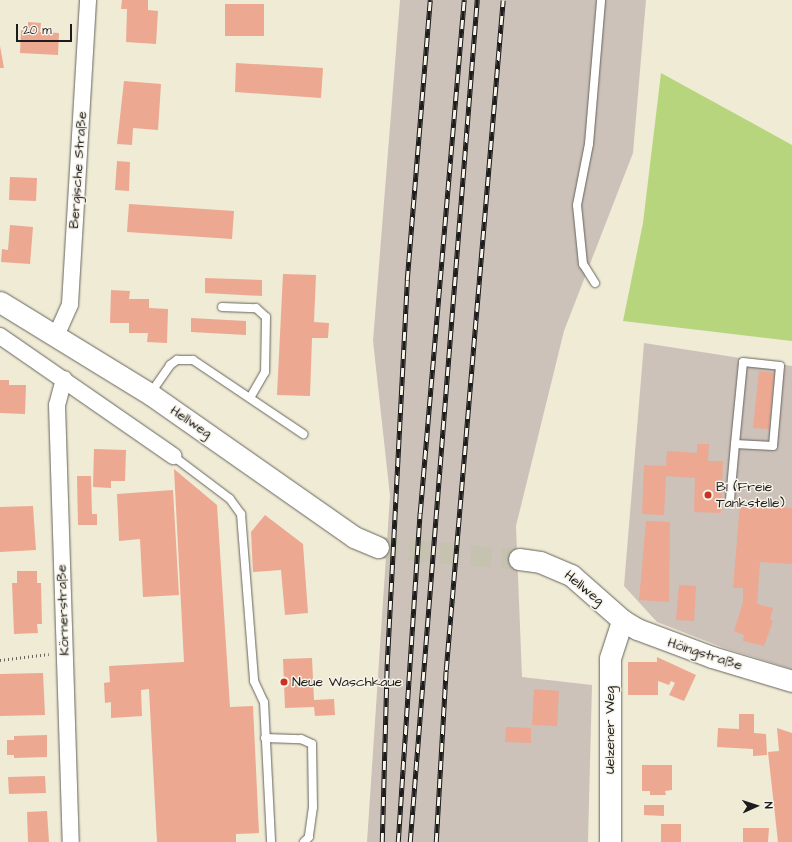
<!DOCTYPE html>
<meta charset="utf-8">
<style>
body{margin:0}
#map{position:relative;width:792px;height:842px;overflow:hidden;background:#f0ebd5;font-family:"Architects Daughter",sans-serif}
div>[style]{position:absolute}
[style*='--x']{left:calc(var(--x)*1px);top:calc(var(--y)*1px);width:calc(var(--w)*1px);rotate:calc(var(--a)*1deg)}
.industrial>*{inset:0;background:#cdc2b9}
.green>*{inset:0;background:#b6d57d}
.building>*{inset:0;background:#eca891}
.tertiary-tunnel>*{height:21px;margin-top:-10.5px;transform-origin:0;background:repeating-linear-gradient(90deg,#c6c2b0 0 21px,transparent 0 31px)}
.path>*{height:2.5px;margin-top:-1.25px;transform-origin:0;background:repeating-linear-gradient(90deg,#66645d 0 1px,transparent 0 4px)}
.roads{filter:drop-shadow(0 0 1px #66645d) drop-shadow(0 0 1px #66645d)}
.service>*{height:8px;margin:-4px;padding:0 4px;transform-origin:4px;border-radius:4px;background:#fff}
.minor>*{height:16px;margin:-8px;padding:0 8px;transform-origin:8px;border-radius:8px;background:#fff}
.tertiary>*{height:21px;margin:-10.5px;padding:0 10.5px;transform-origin:10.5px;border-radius:10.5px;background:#fff}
.rail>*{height:4.5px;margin-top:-2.25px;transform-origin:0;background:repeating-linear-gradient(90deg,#f7f3e8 0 9px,#1c1c1c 0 18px);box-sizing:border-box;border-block:1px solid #1c1c1c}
.dots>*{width:11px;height:11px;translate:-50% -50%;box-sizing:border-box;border:2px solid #f7f3e8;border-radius:50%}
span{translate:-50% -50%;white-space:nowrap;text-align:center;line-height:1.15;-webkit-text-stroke:3px #f7f3e8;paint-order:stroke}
.street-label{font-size:14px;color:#1c1c1c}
.poi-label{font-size:14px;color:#1c1c1c}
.left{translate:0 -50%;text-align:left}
.north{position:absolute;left:736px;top:786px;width:40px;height:40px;-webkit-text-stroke:3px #f7f3e8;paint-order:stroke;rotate:87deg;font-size:11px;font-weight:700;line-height:16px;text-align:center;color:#1c1c1c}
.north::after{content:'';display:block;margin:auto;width:14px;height:18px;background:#1c1c1c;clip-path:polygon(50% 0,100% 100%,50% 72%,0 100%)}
.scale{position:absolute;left:16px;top:24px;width:56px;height:18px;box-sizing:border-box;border:2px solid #1c1c1c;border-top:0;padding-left:5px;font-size:12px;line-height:14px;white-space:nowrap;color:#1c1c1c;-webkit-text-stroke:3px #f7f3e8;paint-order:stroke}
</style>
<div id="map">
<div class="industrial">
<div style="clip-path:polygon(400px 0,646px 0,633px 153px,564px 331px,516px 526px,522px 677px,592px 685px,588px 842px,367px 842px,390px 496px,373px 341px)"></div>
<div style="clip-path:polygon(644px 343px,792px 366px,792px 669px,724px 648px,657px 622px,624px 586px)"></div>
</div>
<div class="green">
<div style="clip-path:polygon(661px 73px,792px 145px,792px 341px,623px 321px,643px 223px)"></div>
</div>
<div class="building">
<div style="clip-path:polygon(122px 0,148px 0,148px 10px,158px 11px,156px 44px,126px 42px,127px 9px,121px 9px)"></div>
<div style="clip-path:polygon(225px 4px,264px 4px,264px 36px,225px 36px)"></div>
<div style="clip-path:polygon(28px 22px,41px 23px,40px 32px,59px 33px,58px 55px,20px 53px,21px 30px,28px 31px)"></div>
<div style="clip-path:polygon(0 46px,4px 68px,0 68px)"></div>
<div style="clip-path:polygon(236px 63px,323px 68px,321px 98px,235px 92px)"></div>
<div style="clip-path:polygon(124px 81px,161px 84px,158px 130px,133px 128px,132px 145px,117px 144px)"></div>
<div style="clip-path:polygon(117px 161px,130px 162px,129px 191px,115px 190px)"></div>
<div style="clip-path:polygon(10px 177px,37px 178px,36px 201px,9px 200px)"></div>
<div style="clip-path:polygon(129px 204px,234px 211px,232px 239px,127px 232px)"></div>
<div style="clip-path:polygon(10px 225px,33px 227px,30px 264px,1px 262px,2px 249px,8px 250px)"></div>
<div style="clip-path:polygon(283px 274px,316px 275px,314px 322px,329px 323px,328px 338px,312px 338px,310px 396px,277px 395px)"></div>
<div style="clip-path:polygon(205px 278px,262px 280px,262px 296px,205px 293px)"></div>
<div style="clip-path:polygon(111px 290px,130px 291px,129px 299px,149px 299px,149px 308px,168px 309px,167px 343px,147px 342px,148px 333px,129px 333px,129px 323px,110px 323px)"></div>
<div style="clip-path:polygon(191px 318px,246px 321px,246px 335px,191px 332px)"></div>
<div style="clip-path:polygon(759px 371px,774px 373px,769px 429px,753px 428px)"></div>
<div style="clip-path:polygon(0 380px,9px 380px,9px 385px,26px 385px,25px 414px,0 413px)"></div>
<div style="clip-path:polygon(697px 444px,709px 444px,708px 461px,723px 461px,721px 513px,694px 512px,695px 478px,666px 476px,664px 515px,642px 514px,644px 465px,666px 466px,667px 451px,697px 453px)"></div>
<div style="clip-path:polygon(94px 449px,126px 450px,125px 481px,111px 481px,111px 488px,93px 487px)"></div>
<div style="clip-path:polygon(174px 469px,217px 505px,230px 707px,253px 706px,259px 833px,236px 834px,236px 842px,157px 842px,149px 689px,141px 690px,142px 716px,111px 718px,111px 702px,105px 703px,104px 683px,110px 682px,109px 666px,184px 662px)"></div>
<div style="clip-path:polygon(77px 476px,91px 476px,92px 514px,97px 514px,97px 525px,78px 525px)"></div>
<div style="clip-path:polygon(173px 490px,179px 595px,143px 597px,140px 539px,119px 541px,117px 494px)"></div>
<div style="clip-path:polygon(740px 504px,792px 508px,792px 564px,760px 562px,757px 604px,773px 608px,770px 620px,773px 621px,764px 646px,743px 641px,744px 635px,734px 631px,743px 602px,743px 588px,733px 588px)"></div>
<div style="clip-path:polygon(33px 506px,36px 550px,0 552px,0 507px)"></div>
<div style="clip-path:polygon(265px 515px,303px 544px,308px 613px,285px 615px,281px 570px,253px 572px,251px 532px)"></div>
<div style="clip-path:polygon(646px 521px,670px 522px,669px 602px,639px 600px)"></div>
<div style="clip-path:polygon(17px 571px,37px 571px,37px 583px,41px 583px,42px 624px,37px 624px,38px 633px,14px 634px,12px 583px,17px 583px)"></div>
<div style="clip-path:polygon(679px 585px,696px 586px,694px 621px,676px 620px)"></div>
<div style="clip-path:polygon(657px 657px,696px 675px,684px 701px,669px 695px,675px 683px,671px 681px,669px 685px,658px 681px,658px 695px,628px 695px,628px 662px,657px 662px)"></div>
<div style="clip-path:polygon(312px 658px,314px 700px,334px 699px,335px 715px,315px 716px,314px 707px,285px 708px,283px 659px)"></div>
<div style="clip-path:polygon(43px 673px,45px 715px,0 716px,0 674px)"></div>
<div style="clip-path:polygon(534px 689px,559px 691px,557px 726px,532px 725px)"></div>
<div style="clip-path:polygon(739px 714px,754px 714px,754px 733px,766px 734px,767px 755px,753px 756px,753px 749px,717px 747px,718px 728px,739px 729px)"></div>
<div style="clip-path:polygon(506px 727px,531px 728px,531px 743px,505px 742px)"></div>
<div style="clip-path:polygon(777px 728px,792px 733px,792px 842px,778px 842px,768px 752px,779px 751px)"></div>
<div style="clip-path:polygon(47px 735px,47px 757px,14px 758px,14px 755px,7px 755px,7px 740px,14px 740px,14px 736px)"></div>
<div style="clip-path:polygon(642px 765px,672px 765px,672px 790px,665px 791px,666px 795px,650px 795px,650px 791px,642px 791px)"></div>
<div style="clip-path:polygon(45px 776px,46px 793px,9px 794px,8px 777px)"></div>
<div style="clip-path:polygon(644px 805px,664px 805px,664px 816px,644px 815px)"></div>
<div style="clip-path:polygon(47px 811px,49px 842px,28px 842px,27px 812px)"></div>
<div style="clip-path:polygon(661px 824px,681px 824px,681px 842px,661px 842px)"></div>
<div style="clip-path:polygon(743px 828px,769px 828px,768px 842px,743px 842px)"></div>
</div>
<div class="tertiary-tunnel">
<div style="--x:378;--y:547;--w:142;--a:4.9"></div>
</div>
<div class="path">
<div style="--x:0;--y:660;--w:49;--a:-7"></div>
</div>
<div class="roads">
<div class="service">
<div style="--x:595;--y:283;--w:22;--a:-122"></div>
<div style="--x:583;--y:264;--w:59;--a:-95.8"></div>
<div style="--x:577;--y:205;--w:62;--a:-78.9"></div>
<div style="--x:589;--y:144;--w:144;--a:-85.2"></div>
<div style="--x:222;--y:307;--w:34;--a:2"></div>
<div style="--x:256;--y:308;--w:13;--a:42"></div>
<div style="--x:266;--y:317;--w:55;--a:91"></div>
<div style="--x:265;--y:372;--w:30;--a:120"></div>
<div style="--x:150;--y:394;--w:35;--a:-55"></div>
<div style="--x:170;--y:365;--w:9;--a:-36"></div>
<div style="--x:177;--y:360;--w:16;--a:0"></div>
<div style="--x:193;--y:360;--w:133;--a:33.9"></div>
<div style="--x:173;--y:456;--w:71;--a:37"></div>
<div style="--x:230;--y:499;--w:19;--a:54"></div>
<div style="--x:241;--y:514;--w:168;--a:85.5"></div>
<div style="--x:254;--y:681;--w:23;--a:65"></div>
<div style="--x:264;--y:702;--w:140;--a:87.1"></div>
<div style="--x:730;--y:500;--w:56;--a:-84.9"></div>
<div style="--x:735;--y:444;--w:82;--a:-84.4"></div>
<div style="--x:743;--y:362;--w:37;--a:6"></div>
<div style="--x:780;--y:366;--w:80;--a:95"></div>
<div style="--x:773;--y:446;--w:38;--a:-177"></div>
<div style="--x:265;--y:738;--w:36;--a:2"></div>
<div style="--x:301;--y:739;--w:12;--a:24"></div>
<div style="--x:312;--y:744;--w:63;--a:89.1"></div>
<div style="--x:313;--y:807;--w:30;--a:98"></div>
<div style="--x:309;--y:837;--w:7;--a:135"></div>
</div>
<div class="minor">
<div style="--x:0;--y:336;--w:211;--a:34.7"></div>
<div style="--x:56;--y:336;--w:35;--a:-66"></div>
<div style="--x:70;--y:304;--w:305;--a:-86.6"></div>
<div style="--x:64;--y:379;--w:27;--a:105"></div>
<div style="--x:57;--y:405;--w:437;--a:88.2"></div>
</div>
<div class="tertiary">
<div style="--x:0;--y:302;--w:176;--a:31.5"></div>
<div style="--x:150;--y:394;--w:249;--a:35"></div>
<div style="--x:354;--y:537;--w:26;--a:23"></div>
<div style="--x:519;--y:559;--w:21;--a:8"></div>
<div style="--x:540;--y:562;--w:34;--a:23"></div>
<div style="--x:571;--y:575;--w:68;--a:41.4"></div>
<div style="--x:622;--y:620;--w:17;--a:31"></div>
<div style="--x:637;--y:629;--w:80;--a:20.5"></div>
<div style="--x:712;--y:657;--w:84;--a:16.7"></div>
<div style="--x:610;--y:842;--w:184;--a:-90"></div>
<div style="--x:610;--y:658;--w:40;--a:-72"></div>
</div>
</div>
<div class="rail">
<div style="--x:382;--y:842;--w:178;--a:-88.4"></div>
<div style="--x:387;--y:664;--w:385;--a:-87"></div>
<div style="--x:407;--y:280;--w:281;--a:-85.3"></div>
<div style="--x:398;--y:842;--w:330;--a:-86.2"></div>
<div style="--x:420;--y:513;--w:515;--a:-85.1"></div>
<div style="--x:410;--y:842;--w:845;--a:-85.45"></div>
<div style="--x:436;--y:842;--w:172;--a:-86.7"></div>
<div style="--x:446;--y:670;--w:672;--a:-85.14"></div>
</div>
<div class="dots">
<div style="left:708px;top:495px;background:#c8321e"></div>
<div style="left:284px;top:682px;background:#c8321e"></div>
</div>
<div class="street-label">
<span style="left:78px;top:170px;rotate:-86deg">Bergische Straße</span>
<span style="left:191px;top:422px;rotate:34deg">Hellweg</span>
<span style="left:584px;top:588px;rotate:39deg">Hellweg</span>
<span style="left:63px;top:610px;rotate:-92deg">Körnerstraße</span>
<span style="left:705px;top:654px;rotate:18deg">Höingstraße</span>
<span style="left:610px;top:730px;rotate:-90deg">Uelzener Weg</span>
</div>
<div class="poi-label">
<span class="left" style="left:716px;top:495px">B1 (Freie<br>Tankstelle)</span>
<span class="left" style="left:292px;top:682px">Neue Waschkaue</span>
</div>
<div class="north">N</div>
<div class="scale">20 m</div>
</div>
